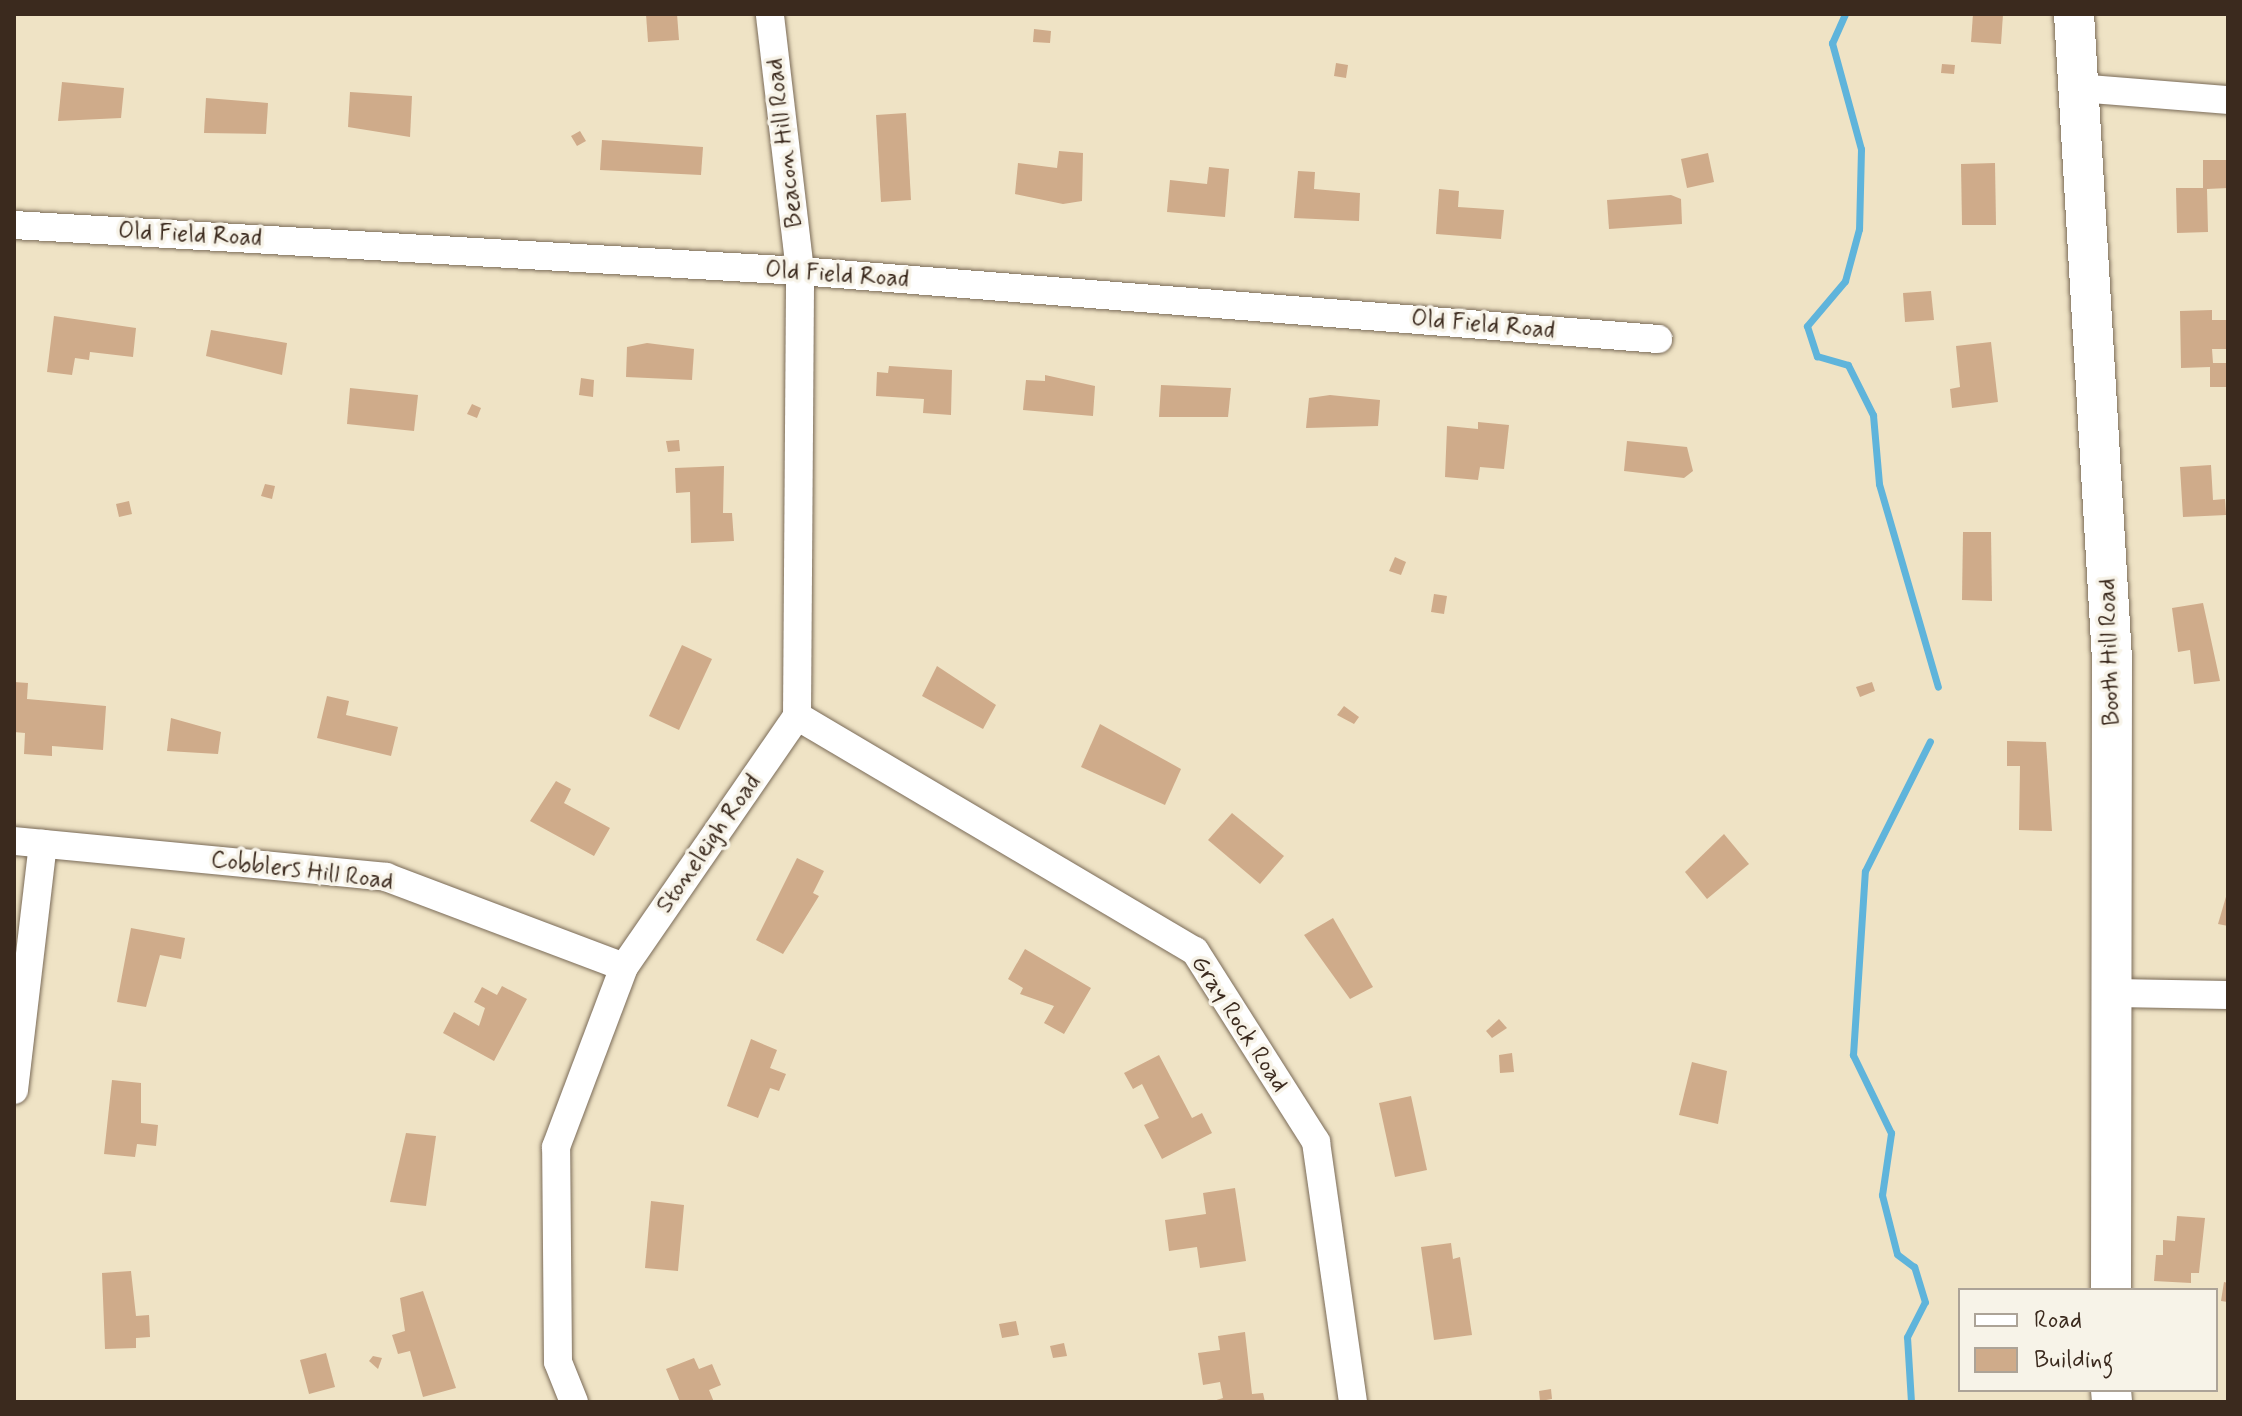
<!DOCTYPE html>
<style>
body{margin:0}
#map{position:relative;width:2242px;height:1416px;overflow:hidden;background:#efe3c5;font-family:Mynerve,sans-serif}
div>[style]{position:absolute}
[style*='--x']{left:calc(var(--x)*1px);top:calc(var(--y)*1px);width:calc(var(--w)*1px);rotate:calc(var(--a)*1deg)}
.stream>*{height:7px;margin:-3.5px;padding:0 3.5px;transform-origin:3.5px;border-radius:3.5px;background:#5fb4db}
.building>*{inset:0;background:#cfab8a}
.roads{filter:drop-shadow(0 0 2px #7a6b58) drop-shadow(0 0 2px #7a6b58)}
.street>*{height:28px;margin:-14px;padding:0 14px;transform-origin:14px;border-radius:14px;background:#fff}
.secondary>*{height:40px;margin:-20px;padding:0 20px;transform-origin:20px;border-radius:20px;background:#fff}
span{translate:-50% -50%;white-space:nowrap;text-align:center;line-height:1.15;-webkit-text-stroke:7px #f7f3e8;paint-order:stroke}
.street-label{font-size:24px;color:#3b2a1e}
.frame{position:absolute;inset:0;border:16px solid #3b2a1e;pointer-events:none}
.legend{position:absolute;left:1958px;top:1288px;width:260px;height:104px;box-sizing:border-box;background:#f7f3e8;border:2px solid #aca397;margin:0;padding:10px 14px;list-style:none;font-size:24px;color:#3b2a1e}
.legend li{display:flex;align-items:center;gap:16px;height:40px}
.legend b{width:40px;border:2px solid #aca397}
</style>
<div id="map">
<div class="stream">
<div style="--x:1845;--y:14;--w:32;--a:114"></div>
<div style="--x:1832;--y:43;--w:110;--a:74.7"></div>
<div style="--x:1861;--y:149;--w:80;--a:91.4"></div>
<div style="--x:1859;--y:229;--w:54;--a:105.1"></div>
<div style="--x:1845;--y:281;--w:59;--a:130.2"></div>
<div style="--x:1807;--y:326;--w:32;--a:72"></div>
<div style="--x:1817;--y:356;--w:32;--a:16"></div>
<div style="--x:1848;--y:365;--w:56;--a:63.4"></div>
<div style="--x:1873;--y:415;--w:69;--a:85"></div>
<div style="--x:1879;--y:484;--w:211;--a:73.8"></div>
<div style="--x:1911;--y:1402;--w:65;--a:-93.5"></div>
<div style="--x:1907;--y:1337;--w:39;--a:-63"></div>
<div style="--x:1925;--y:1302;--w:37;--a:-107"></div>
<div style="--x:1914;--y:1267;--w:21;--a:-143"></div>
<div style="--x:1897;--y:1254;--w:61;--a:-104.3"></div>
<div style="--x:1882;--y:1195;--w:63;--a:-81.7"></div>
<div style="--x:1891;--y:1133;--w:87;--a:-116"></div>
<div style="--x:1853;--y:1055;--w:184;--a:-86.3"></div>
<div style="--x:1865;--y:871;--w:145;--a:-63.4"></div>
</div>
<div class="building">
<div style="clip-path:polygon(646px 14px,677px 14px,679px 40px,648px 42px)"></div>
<div style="clip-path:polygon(1973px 14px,2003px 14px,2001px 44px,1971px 42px)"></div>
<div style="clip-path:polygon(1034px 29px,1051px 31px,1050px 43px,1033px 42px)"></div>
<div style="clip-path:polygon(1336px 63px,1348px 65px,1346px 78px,1334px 76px)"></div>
<div style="clip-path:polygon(1942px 64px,1955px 65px,1954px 74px,1941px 73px)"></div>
<div style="clip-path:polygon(62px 82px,124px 88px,121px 118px,58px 121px)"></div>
<div style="clip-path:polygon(350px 92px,412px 96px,410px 137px,348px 127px)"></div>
<div style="clip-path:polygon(206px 98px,268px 103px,266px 134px,204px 133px)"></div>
<div style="clip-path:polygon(906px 113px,911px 200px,881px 202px,876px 115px)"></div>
<div style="clip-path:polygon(580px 131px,586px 141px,577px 146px,571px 136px)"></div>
<div style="clip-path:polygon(602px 140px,703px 147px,701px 175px,600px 170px)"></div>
<div style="clip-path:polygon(1059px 151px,1083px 153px,1082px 201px,1063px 204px,1015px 194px,1018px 163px,1057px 168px)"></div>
<div style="clip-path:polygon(1708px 153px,1714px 182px,1687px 188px,1681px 159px)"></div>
<div style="clip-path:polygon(2203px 160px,2228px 160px,2228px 188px,2207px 189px,2208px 232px,2177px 233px,2176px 188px,2203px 188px)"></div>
<div style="clip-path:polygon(1995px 163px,1996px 225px,1962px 225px,1961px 164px)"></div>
<div style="clip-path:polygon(1209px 167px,1229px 169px,1225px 217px,1167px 212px,1170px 180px,1207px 184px)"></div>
<div style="clip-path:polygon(1298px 171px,1315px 172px,1314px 189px,1360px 193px,1359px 221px,1294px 218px)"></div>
<div style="clip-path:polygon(1439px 189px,1459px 191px,1458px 207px,1504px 210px,1501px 239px,1436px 234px)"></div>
<div style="clip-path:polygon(1671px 195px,1681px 199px,1682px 224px,1609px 229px,1607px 200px)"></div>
<div style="clip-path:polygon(1931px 291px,1934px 320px,1905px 322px,1903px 293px)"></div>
<div style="clip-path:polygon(2212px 310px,2212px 320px,2228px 320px,2228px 349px,2212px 349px,2213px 363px,2228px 363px,2228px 387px,2210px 387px,2210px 367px,2181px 368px,2180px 311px)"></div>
<div style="clip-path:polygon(54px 316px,136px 328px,133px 357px,90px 352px,89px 360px,75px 358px,72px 375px,47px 372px)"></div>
<div style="clip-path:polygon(211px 330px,287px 343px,282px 375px,206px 356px)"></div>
<div style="clip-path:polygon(1991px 342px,1998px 402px,1952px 408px,1950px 389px,1960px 387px,1956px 346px)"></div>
<div style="clip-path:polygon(647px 343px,694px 349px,692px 380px,626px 377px,627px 347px)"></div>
<div style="clip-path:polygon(889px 366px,952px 370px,951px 415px,923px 413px,924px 399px,876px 396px,877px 372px,888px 373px)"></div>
<div style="clip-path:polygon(1045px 375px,1095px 386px,1093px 416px,1023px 410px,1026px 380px,1045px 381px)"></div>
<div style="clip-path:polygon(581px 378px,594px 380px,593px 397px,579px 395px)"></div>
<div style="clip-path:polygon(1161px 385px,1231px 388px,1228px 417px,1159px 417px)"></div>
<div style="clip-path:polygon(350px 388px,418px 395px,414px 431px,347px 424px)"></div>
<div style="clip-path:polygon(1330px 395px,1380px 400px,1378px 426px,1306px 428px,1309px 398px)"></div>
<div style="clip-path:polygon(472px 404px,481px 408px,477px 418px,467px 414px)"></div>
<div style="clip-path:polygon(1478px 422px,1509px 425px,1504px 469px,1480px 467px,1478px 480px,1445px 477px,1447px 426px,1478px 429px)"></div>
<div style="clip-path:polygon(679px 440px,680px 451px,668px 452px,666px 441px)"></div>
<div style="clip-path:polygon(1627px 441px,1687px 447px,1693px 471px,1684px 478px,1624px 471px)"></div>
<div style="clip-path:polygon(2211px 465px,2213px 500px,2225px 499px,2226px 515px,2183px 517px,2180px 467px)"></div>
<div style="clip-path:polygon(724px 466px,723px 513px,732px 513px,734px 541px,691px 543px,690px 492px,676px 493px,675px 468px)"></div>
<div style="clip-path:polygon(265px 484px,275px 486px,272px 499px,261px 496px)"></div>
<div style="clip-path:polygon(129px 501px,132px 514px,119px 517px,116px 504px)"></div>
<div style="clip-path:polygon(1963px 532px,1991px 532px,1992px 601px,1962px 600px)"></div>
<div style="clip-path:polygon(1395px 557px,1406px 562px,1401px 575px,1389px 571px)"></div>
<div style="clip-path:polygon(1434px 594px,1447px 596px,1444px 614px,1431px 612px)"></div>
<div style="clip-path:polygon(2203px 603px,2220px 681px,2194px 684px,2190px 650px,2178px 652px,2172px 608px)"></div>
<div style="clip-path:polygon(682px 645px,712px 659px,679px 730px,649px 716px)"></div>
<div style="clip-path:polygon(937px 666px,996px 705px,983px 729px,922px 696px)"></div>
<div style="clip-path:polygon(14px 682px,28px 683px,27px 699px,106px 706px,103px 750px,52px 746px,52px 756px,24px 754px,25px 733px,14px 732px)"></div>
<div style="clip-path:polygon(1872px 682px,1875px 691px,1860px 697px,1856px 687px)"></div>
<div style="clip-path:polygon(327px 696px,349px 701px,346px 715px,398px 727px,391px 756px,317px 738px)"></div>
<div style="clip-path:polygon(1344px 706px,1359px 717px,1354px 724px,1337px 715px)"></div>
<div style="clip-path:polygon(171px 718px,221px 732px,218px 754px,167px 751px)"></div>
<div style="clip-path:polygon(1100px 724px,1181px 769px,1165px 805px,1081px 767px)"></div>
<div style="clip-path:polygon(2007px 741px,2046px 742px,2052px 831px,2019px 830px,2020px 766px,2007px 766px)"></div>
<div style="clip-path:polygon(556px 781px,571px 789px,564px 803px,610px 828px,594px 856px,530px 821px)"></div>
<div style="clip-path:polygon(1232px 813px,1284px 856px,1260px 884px,1208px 840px)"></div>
<div style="clip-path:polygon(1724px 834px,1749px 864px,1707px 899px,1685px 872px)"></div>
<div style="clip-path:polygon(797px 858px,824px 871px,813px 893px,819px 896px,783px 954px,756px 940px)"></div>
<div style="clip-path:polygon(2228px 890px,2228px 926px,2218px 924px)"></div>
<div style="clip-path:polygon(1333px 918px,1373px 987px,1350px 999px,1304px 935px)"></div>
<div style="clip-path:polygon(131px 928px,185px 938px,181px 959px,160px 955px,146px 1007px,117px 1002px)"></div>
<div style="clip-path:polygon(1025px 949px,1091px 988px,1064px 1034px,1044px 1023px,1054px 1006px,1020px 994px,1023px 988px,1008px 979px)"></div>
<div style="clip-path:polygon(502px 986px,527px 999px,494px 1061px,443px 1033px,454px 1012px,479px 1026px,485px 1008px,474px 1002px,482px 987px,497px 995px)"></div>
<div style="clip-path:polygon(1499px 1019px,1507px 1028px,1492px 1038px,1486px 1031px)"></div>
<div style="clip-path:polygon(751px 1039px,777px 1050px,770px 1068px,786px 1074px,779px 1091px,770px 1088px,758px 1118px,727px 1106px)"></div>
<div style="clip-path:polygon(1512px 1053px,1514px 1072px,1500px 1073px,1499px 1055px)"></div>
<div style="clip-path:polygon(1159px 1055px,1192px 1118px,1202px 1113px,1212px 1133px,1162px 1159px,1144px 1125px,1159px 1118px,1142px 1084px,1133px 1089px,1124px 1073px)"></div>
<div style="clip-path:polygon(1692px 1062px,1727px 1071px,1718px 1124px,1679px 1115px)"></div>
<div style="clip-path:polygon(112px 1080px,141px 1083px,141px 1123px,158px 1125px,156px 1146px,137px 1144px,135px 1157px,104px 1154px)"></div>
<div style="clip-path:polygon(1411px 1096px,1427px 1170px,1395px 1177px,1379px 1103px)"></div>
<div style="clip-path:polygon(406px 1133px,436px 1136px,426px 1206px,390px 1202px)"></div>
<div style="clip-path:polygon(1235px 1188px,1246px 1261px,1200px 1268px,1197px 1247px,1169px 1251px,1165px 1220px,1206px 1214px,1203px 1193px)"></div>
<div style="clip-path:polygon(651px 1201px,684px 1205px,678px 1271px,645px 1268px)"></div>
<div style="clip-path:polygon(2177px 1216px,2205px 1218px,2199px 1273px,2191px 1273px,2191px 1283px,2154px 1281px,2156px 1255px,2163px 1255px,2163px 1240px,2175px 1241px)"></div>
<div style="clip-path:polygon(1451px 1243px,1453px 1259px,1460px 1257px,1472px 1335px,1434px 1340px,1421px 1247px)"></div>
<div style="clip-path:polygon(131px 1271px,136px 1316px,149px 1315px,150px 1337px,136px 1338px,136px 1348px,105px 1349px,102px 1273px)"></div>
<div style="clip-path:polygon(2224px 1282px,2228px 1283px,2228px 1302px,2221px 1301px)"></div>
<div style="clip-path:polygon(423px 1291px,456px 1388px,423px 1397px,410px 1351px,398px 1354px,392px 1335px,405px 1331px,400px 1298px)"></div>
<div style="clip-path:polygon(1016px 1321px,1019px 1335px,1002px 1338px,999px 1324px)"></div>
<div style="clip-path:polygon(1245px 1332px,1252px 1394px,1263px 1393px,1265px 1402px,1210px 1402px,1223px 1398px,1220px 1382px,1203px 1385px,1198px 1353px,1220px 1350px,1218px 1336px)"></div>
<div style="clip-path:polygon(1064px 1343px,1067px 1356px,1053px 1358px,1050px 1346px)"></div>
<div style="clip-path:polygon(326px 1353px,335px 1387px,309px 1394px,300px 1360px)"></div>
<div style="clip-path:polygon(373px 1356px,382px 1358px,378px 1369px,369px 1361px)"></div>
<div style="clip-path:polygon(694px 1358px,699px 1369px,712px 1364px,721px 1385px,709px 1390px,714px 1402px,680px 1402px,666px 1369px)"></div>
<div style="clip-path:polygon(1551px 1389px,1552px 1399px,1540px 1401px,1539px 1391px)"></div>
</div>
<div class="roads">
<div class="street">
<div style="--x:2078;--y:88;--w:150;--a:4.6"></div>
<div style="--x:14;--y:225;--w:787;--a:3.35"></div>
<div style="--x:800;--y:271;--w:861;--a:4.53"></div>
<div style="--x:797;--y:716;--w:462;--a:30.6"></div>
<div style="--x:1195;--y:951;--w:226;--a:57.6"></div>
<div style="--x:1316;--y:1142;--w:263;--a:81.9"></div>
<div style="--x:14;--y:841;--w:374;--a:5.5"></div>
<div style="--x:386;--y:877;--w:254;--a:20.7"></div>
<div style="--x:2115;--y:993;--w:113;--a:1"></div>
<div style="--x:14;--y:1090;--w:248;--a:-83.3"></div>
<div style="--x:574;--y:1402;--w:43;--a:-111.8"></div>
<div style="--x:558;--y:1362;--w:215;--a:-90.5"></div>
<div style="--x:556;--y:1147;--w:192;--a:-69.3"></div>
<div style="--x:624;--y:967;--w:305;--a:-55.4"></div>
<div style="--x:797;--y:716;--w:445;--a:-89.6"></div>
<div style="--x:800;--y:271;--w:259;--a:-96.7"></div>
</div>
<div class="secondary">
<div style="--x:2074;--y:14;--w:646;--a:86.63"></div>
<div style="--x:2112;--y:659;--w:631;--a:90.09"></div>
<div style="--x:2111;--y:1390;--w:12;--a:85"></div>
</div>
</div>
<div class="street-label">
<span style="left:785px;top:143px;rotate:-97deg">Beacon Hill Road</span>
<span style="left:190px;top:235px;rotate:3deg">Old Field Road</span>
<span style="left:837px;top:275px;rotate:4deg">Old Field Road</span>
<span style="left:1483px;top:325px;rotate:5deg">Old Field Road</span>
<span style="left:2110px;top:652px;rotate:-92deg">Booth Hill Road</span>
<span style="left:709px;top:844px;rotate:-55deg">Stoneleigh Road</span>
<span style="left:302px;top:871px;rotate:7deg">Cobblers Hill Road</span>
<span style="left:1239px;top:1024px;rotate:57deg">Gray Rock Road</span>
</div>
<div class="frame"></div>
<ul class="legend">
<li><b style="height:10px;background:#fff"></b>Road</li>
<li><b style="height:22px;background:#cfab8a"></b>Building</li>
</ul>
</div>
